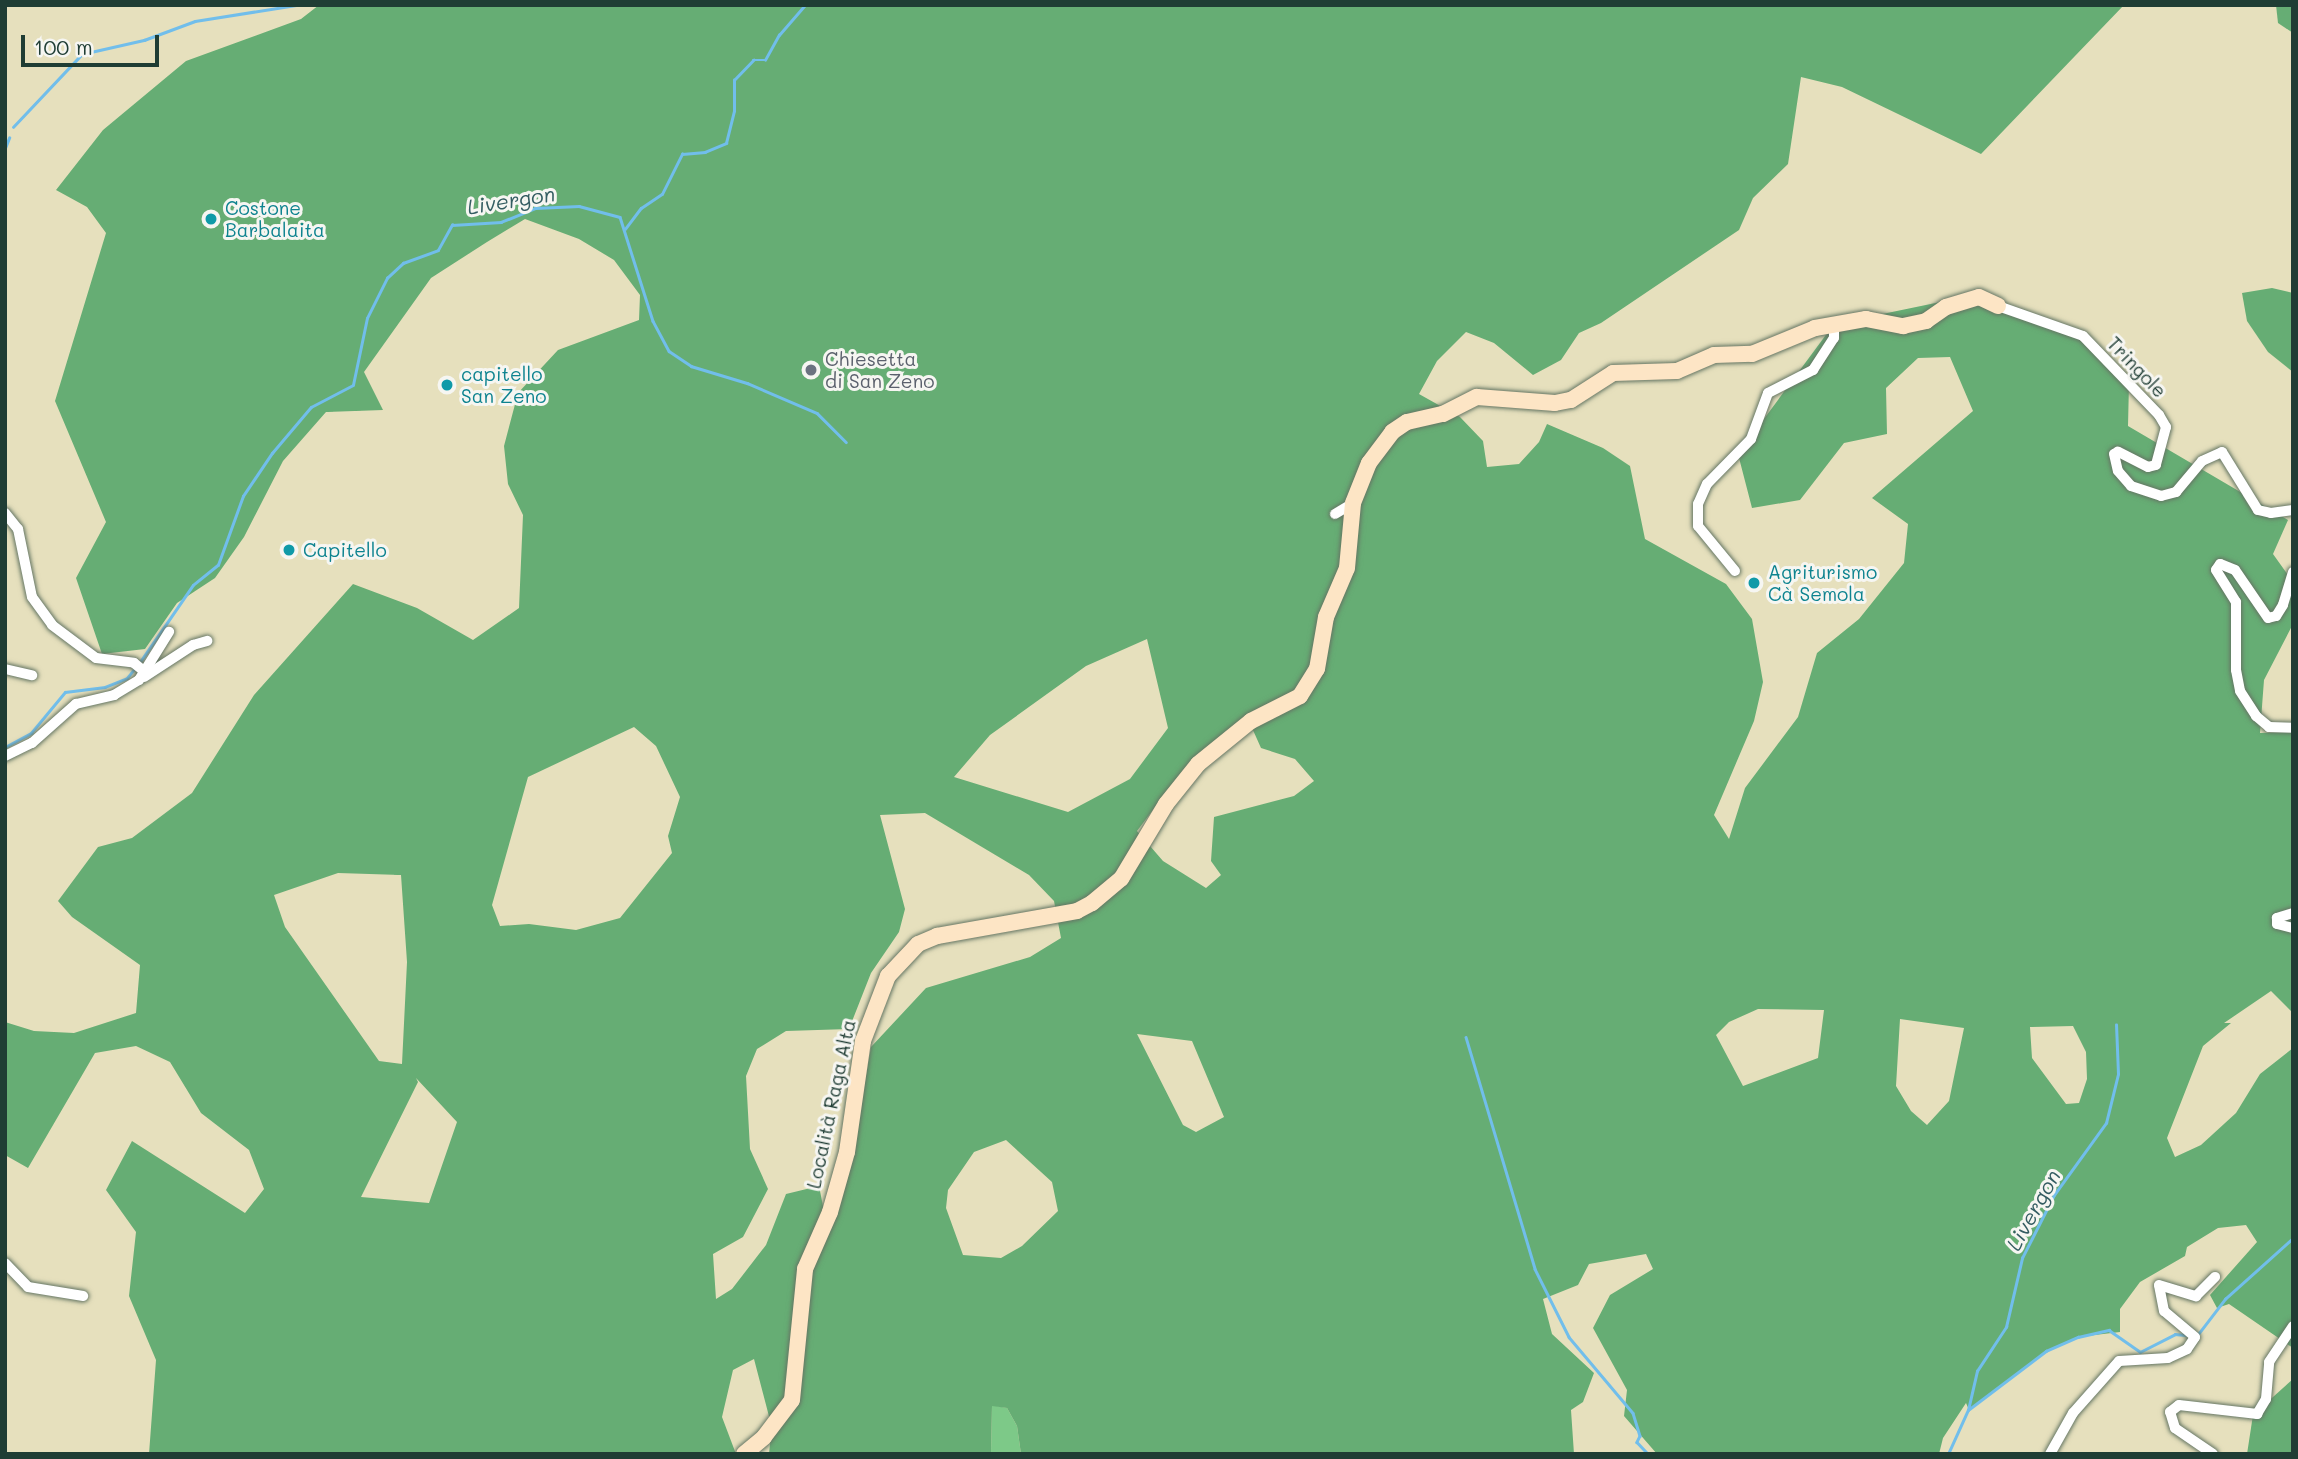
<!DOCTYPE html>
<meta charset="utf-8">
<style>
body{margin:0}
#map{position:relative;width:2298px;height:1459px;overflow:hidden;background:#e6e0bd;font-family:Mali,sans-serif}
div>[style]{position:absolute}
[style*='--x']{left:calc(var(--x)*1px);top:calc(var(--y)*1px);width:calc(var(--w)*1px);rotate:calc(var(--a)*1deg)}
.green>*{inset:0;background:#7dc988}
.forest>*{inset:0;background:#66ad74}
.stream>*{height:2.5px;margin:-1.25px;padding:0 1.25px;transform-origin:1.25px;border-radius:1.25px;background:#71beeb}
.roads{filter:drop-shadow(0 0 2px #657664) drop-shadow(0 0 2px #657664)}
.street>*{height:10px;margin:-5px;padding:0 5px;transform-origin:5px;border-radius:5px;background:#fff}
.secondary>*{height:16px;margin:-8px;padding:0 8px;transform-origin:8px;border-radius:8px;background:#fde5c5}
.dots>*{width:19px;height:19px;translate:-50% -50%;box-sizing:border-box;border:4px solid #f6f6f2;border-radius:50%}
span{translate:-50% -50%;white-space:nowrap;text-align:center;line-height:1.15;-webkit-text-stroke:6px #f6f6f2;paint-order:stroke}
.culture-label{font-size:19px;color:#0d838f}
.left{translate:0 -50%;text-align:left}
.worship-label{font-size:19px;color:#5b616d}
.street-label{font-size:19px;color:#1f3d34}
.water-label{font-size:21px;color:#345d62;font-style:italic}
.frame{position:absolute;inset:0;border:7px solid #1f3d34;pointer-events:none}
.scale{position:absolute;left:21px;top:35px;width:138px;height:32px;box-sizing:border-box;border:4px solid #1f3d34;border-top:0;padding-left:9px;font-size:21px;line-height:24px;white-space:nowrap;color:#1f3d34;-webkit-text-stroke:5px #f6f6f2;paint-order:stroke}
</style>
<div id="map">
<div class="green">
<div style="clip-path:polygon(992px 1405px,1007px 1408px,1017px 1426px,1021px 1454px,991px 1454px)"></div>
</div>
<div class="forest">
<div style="clip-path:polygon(evenodd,319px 5px,2124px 5px,1981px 154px,1842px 87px,1801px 77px,1788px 164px,1753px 198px,1739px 230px,1601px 323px,1579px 333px,1561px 360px,1533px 375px,1494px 343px,1466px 332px,1437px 361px,1419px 394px,1460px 417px,1483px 441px,1487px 467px,1519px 464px,1539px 442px,1547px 424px,1603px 448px,1630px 466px,1645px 539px,1726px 584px,1752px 619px,1763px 682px,1754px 721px,1714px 815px,1729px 839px,1745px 788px,1798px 717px,1817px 653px,1859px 619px,1904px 563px,1908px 524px,1872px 498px,1973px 411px,1950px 357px,1918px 358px,1886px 388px,1887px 434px,1844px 443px,1800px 500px,1752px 508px,1738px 454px,1834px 324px,1979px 294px,2083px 336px,2129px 383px,2128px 426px,2288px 520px,2273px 554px,2293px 582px,2293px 624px,2264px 680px,2260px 733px,2293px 732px,2293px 1013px,2271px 991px,2224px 1023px,2231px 1023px,2203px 1046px,2167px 1138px,2175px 1157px,2201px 1145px,2236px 1113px,2260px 1074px,2293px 1048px,2293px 1348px,2229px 1304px,2217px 1308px,2210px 1295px,2257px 1242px,2246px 1225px,2218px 1228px,2187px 1247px,2185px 1256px,2140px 1282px,2120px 1309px,2120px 1332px,2078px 1337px,2046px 1351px,1969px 1410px,1966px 1403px,1943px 1438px,1939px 1454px,1657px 1454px,1624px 1416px,1627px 1390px,1593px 1328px,1610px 1295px,1653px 1269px,1646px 1254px,1589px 1264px,1578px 1285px,1543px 1299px,1552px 1334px,1594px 1373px,1583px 1402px,1571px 1410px,1574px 1454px,1021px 1454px,1017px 1426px,1007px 1408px,992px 1406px,991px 1454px,769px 1454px,771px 1434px,800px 1374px,811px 1274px,853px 1150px,871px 1047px,926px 988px,1030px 957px,1061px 938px,1054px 901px,1029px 875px,925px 813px,880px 815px,905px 909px,899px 932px,871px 973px,849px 1029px,786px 1031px,757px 1049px,746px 1076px,750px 1149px,768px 1189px,743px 1237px,713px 1254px,716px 1299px,732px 1289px,766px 1245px,786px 1194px,819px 1186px,826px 1221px,804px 1272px,786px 1401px,771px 1424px,754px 1359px,733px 1370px,722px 1417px,736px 1454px,149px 1454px,156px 1360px,129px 1296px,136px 1232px,106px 1190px,132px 1141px,245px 1213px,264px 1189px,249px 1150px,201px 1113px,170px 1062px,136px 1046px,95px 1053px,28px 1168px,5px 1155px,5px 1022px,34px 1031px,74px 1033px,136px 1013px,140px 965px,72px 917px,58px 901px,98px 847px,132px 838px,192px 793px,254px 695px,353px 584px,417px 608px,473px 640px,519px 608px,523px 515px,508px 484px,504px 446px,518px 393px,558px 350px,639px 320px,640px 295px,614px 260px,579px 239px,525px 219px,487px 242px,431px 278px,364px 372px,383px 410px,326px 412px,283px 461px,244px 537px,215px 578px,177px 603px,145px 649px,102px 654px,76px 578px,106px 522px,55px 401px,106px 233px,87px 207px,56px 190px,103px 130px,186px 61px,301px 19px,319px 5px,1147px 639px,1168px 728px,1130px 779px,1068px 812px,954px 777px,990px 735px,1086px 666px,1147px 639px,319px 5px,1248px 719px,1261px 748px,1295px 759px,1314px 781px,1294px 796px,1214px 817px,1211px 861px,1221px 875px,1206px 888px,1163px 861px,1137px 831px,1183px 770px,1248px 719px,319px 5px,634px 727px,656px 746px,680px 797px,668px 836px,672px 853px,620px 918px,576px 930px,529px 924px,500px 926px,492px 905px,528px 777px,634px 727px,319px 5px,338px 873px,401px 875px,407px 962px,402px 1064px,379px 1061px,285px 927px,274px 895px,338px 873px,319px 5px,1758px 1009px,1824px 1010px,1818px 1058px,1743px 1086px,1716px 1035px,1729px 1022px,1758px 1009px,319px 5px,1900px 1019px,1964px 1028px,1949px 1101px,1927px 1125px,1911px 1111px,1896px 1086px,1900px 1019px,319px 5px,2073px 1026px,2086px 1052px,2087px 1079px,2079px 1103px,2066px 1104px,2032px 1058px,2030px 1027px,2073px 1026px,319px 5px,1137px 1034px,1192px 1041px,1224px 1117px,1196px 1132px,1183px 1125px,1137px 1034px,319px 5px,416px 1078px,457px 1122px,429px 1203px,361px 1197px,418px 1082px,416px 1078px,319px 5px,1006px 1140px,1052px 1182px,1058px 1211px,1022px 1246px,1001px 1258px,963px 1255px,946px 1208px,948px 1190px,974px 1152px,1006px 1140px)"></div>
<div style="clip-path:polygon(2276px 5px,2293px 5px,2293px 33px,2278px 23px)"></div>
<div style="clip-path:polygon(2272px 288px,2293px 293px,2293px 372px,2268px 352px,2247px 321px,2242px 293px)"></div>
<div style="clip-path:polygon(2293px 1379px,2293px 1454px,2247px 1454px,2253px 1415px)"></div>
</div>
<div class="stream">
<div style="--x:13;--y:127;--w:100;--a:-46.6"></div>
<div style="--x:82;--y:54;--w:64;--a:-12.7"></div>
<div style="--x:144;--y:40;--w:54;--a:-20.4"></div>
<div style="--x:195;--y:21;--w:102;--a:-9"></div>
<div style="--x:5;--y:148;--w:11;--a:-68"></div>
<div style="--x:625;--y:229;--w:26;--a:-53"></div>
<div style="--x:641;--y:208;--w:25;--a:-34"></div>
<div style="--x:662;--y:194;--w:45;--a:-63.4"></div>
<div style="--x:682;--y:154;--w:23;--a:-5"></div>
<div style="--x:705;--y:152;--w:23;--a:-23"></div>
<div style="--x:726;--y:143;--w:33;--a:-76"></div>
<div style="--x:734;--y:111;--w:31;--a:-90"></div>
<div style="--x:734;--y:80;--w:28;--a:-46"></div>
<div style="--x:753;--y:60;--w:12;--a:0"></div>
<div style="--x:765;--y:60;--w:29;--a:-61"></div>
<div style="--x:779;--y:35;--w:40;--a:-49"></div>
<div style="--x:140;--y:662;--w:93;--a:-55.5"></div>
<div style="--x:193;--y:585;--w:32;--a:-39"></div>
<div style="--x:218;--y:565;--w:73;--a:-70.1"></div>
<div style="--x:243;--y:496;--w:52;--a:-56"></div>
<div style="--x:272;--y:453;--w:60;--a:-49.7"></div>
<div style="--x:311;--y:407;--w:47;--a:-27.6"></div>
<div style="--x:353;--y:385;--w:68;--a:-78.2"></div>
<div style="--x:367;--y:318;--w:45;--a:-63.4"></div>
<div style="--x:387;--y:278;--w:22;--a:-43"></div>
<div style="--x:403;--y:263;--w:37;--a:-20"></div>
<div style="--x:438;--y:250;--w:29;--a:-61"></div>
<div style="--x:452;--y:225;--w:49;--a:-3.5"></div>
<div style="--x:501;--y:222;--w:37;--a:-22"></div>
<div style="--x:535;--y:208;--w:44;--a:-2.6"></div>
<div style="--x:579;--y:206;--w:42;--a:15"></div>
<div style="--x:620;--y:217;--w:109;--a:72.4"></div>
<div style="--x:653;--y:321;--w:34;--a:62"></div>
<div style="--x:669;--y:351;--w:27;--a:34"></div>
<div style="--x:691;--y:366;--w:59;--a:16.9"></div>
<div style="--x:747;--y:383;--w:76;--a:23.2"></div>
<div style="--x:817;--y:413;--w:41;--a:45"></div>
<div style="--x:5;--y:747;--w:30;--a:-28"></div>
<div style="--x:31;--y:733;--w:53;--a:-50.3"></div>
<div style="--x:65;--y:692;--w:40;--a:-7.1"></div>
<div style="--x:105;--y:687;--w:24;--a:-22"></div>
<div style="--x:127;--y:678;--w:14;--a:-51"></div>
<div style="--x:1466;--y:1037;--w:242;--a:73.4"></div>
<div style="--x:1535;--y:1269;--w:76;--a:63.4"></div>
<div style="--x:1569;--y:1337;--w:99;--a:49.9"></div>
<div style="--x:1633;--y:1413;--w:24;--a:73"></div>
<div style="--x:1640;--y:1436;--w:7;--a:117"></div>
<div style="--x:1637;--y:1442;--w:16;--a:47"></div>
<div style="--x:2199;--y:1333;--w:43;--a:-52.6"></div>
<div style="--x:2225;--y:1299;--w:91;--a:-41.9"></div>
<div style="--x:1968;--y:1410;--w:98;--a:-37.1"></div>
<div style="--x:2046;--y:1351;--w:35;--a:-24"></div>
<div style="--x:2078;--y:1337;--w:32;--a:-13"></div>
<div style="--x:2109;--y:1330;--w:38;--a:35"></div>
<div style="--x:2140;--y:1352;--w:39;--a:-27"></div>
<div style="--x:2175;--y:1334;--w:10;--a:6"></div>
<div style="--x:1948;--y:1454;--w:48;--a:-65.6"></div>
<div style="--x:1968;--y:1410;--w:40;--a:-77"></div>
<div style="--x:1977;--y:1371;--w:53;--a:-56.6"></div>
<div style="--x:2006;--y:1327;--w:71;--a:-76.9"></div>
<div style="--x:2022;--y:1258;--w:71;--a:-63.1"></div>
<div style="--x:2054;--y:1195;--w:89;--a:-54.2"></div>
<div style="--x:2106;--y:1123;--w:50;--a:-76.2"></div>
<div style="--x:2118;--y:1074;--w:49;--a:-92.3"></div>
</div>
<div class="roads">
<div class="street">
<div style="--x:1998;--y:306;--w:90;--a:19.4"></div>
<div style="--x:2083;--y:336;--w:110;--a:46.1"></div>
<div style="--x:2159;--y:415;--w:14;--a:60"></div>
<div style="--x:2166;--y:427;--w:39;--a:105"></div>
<div style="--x:2156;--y:465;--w:8;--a:166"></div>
<div style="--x:2148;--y:467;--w:34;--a:-153"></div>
<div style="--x:2118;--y:452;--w:4;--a:153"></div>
<div style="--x:2114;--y:454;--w:17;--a:77"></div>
<div style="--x:2118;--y:471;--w:20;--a:49"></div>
<div style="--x:2131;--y:486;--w:32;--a:18"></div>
<div style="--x:2161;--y:496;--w:16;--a:-15"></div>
<div style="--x:2176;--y:492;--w:40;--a:-50"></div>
<div style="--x:2202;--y:461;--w:22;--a:-24"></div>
<div style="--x:2222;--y:452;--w:68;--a:58.2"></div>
<div style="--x:2258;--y:510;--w:13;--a:13"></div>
<div style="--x:2271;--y:513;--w:22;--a:-8"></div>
<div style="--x:5;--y:513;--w:21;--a:51"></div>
<div style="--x:18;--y:529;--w:69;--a:78.4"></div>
<div style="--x:32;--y:597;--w:34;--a:54"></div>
<div style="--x:52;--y:625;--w:55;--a:36.9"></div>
<div style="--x:96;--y:658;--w:38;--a:7"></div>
<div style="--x:134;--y:663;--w:14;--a:39"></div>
<div style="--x:1335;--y:514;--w:21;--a:-31"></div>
<div style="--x:1735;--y:571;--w:58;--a:-129.4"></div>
<div style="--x:1698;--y:526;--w:22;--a:-90"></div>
<div style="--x:1698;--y:504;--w:22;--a:-66"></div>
<div style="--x:1707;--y:484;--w:63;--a:-45.6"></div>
<div style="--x:1751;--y:439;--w:49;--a:-69.7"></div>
<div style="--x:1768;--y:393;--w:51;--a:-27.1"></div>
<div style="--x:1813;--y:370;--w:38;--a:-57"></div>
<div style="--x:1834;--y:338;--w:14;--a:-90"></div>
<div style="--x:2293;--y:572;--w:34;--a:107"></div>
<div style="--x:2283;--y:605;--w:13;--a:122"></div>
<div style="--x:2276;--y:616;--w:8;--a:166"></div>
<div style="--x:2268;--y:618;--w:58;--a:-124.5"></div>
<div style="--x:2235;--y:570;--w:16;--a:-158"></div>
<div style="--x:2220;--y:564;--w:7;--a:124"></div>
<div style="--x:2216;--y:570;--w:38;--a:58"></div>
<div style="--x:2236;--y:602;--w:68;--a:90"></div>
<div style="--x:2236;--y:670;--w:21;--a:79"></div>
<div style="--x:2240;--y:691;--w:30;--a:57"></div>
<div style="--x:2256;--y:716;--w:17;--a:40"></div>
<div style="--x:2269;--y:727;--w:24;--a:2"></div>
<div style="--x:5;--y:669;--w:28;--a:13"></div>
<div style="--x:144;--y:677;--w:59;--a:-33.1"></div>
<div style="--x:193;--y:645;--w:15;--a:-16"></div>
<div style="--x:5;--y:756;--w:30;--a:-26"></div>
<div style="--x:32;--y:743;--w:59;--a:-41.6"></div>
<div style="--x:76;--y:704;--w:39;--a:-13"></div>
<div style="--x:114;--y:695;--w:29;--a:-31"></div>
<div style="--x:139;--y:680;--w:57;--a:-58"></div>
<div style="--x:2293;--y:913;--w:17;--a:163"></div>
<div style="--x:2277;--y:918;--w:6;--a:90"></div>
<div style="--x:2277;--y:924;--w:16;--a:14"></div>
<div style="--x:5;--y:1263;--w:33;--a:46"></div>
<div style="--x:28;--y:1287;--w:56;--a:9.3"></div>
<div style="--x:2050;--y:1454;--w:47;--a:-60.7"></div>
<div style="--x:2073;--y:1413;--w:69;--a:-48.5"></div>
<div style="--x:2119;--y:1361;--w:49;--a:-3.5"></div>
<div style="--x:2168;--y:1358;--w:21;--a:-25"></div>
<div style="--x:2187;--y:1349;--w:14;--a:-56"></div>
<div style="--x:2195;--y:1337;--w:40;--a:-140"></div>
<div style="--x:2164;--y:1311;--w:26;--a:-101"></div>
<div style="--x:2159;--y:1285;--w:39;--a:17"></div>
<div style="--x:2196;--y:1296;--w:27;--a:-45"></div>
<div style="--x:2213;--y:1454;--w:46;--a:-145.6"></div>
<div style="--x:2175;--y:1428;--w:17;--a:-107"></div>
<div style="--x:2170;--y:1412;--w:11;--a:-38"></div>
<div style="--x:2179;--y:1405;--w:79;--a:6.6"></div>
<div style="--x:2257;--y:1414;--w:17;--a:-59"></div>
<div style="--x:2266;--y:1399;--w:37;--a:-85"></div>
<div style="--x:2269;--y:1362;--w:43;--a:-56.3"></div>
</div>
<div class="secondary">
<div style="--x:744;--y:1454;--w:26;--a:-40"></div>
<div style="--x:764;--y:1437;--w:46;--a:-52.9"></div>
<div style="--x:792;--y:1400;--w:132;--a:-84.3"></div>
<div style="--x:805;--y:1269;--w:62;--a:-66.3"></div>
<div style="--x:830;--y:1212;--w:62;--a:-74.2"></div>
<div style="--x:847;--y:1152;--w:112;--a:-81.8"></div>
<div style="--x:863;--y:1041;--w:70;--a:-69"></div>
<div style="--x:888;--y:976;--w:44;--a:-46.8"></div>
<div style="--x:918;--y:944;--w:21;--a:-23"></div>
<div style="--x:937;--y:936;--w:142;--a:-10.1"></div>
<div style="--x:1077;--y:911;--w:17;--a:-28"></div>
<div style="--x:1092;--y:903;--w:38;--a:-40"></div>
<div style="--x:1121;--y:879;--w:87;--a:-59"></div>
<div style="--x:1166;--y:804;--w:51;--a:-51.3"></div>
<div style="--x:1198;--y:764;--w:68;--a:-39.1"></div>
<div style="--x:1251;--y:721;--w:55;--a:-27"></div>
<div style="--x:1300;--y:696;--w:32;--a:-58"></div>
<div style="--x:1317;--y:669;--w:53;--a:-80.2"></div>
<div style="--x:1326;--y:617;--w:53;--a:-66.8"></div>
<div style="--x:1347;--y:568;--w:65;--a:-84.7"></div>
<div style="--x:1353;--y:503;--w:43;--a:-68.2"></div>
<div style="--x:1369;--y:463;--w:39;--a:-53"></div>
<div style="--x:1392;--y:432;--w:18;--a:-34"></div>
<div style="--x:1407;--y:422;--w:37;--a:-13"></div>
<div style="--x:1443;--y:414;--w:38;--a:-27"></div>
<div style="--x:1477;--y:397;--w:78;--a:4.4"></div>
<div style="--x:1555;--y:403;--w:16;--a:-11"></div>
<div style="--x:1571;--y:400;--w:50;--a:-32.7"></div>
<div style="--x:1613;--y:373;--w:64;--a:-1.8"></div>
<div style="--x:1677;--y:371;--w:40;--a:-23.4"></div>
<div style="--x:1714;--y:355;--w:38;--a:-2"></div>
<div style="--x:1752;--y:354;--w:68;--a:-22.4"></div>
<div style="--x:1815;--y:328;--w:52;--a:-10"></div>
<div style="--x:1866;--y:319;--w:38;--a:11"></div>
<div style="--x:1903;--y:326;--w:24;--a:-12"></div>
<div style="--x:1926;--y:321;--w:24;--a:-35"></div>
<div style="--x:1946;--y:307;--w:34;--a:-17"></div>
<div style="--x:1979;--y:297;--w:21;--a:25"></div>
</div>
</div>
<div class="dots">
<div style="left:211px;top:219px;background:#0f9aa8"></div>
<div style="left:811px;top:370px;background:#6b7280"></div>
<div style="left:447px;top:385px;background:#0f9aa8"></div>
<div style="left:289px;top:550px;background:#0f9aa8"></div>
<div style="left:1754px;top:583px;background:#0f9aa8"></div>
</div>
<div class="culture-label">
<span class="left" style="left:225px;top:219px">Costone<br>Barbalaita</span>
<span class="left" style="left:461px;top:385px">capitello<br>San Zeno</span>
<span class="left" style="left:303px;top:550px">Capitello</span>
<span class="left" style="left:1768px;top:583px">Agriturismo<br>Cà Semola</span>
</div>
<div class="worship-label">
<span class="left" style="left:825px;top:370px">Chiesetta<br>di San Zeno</span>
</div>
<div class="street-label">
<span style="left:2137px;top:367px;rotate:46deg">Tringole</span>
<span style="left:831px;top:1104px;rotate:-78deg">Località Raga Alta</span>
</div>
<div class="water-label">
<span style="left:511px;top:200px;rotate:-9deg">Livergon</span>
<span style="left:2033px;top:1210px;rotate:-61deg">Livergon</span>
</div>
<div class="frame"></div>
<div class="scale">100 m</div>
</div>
